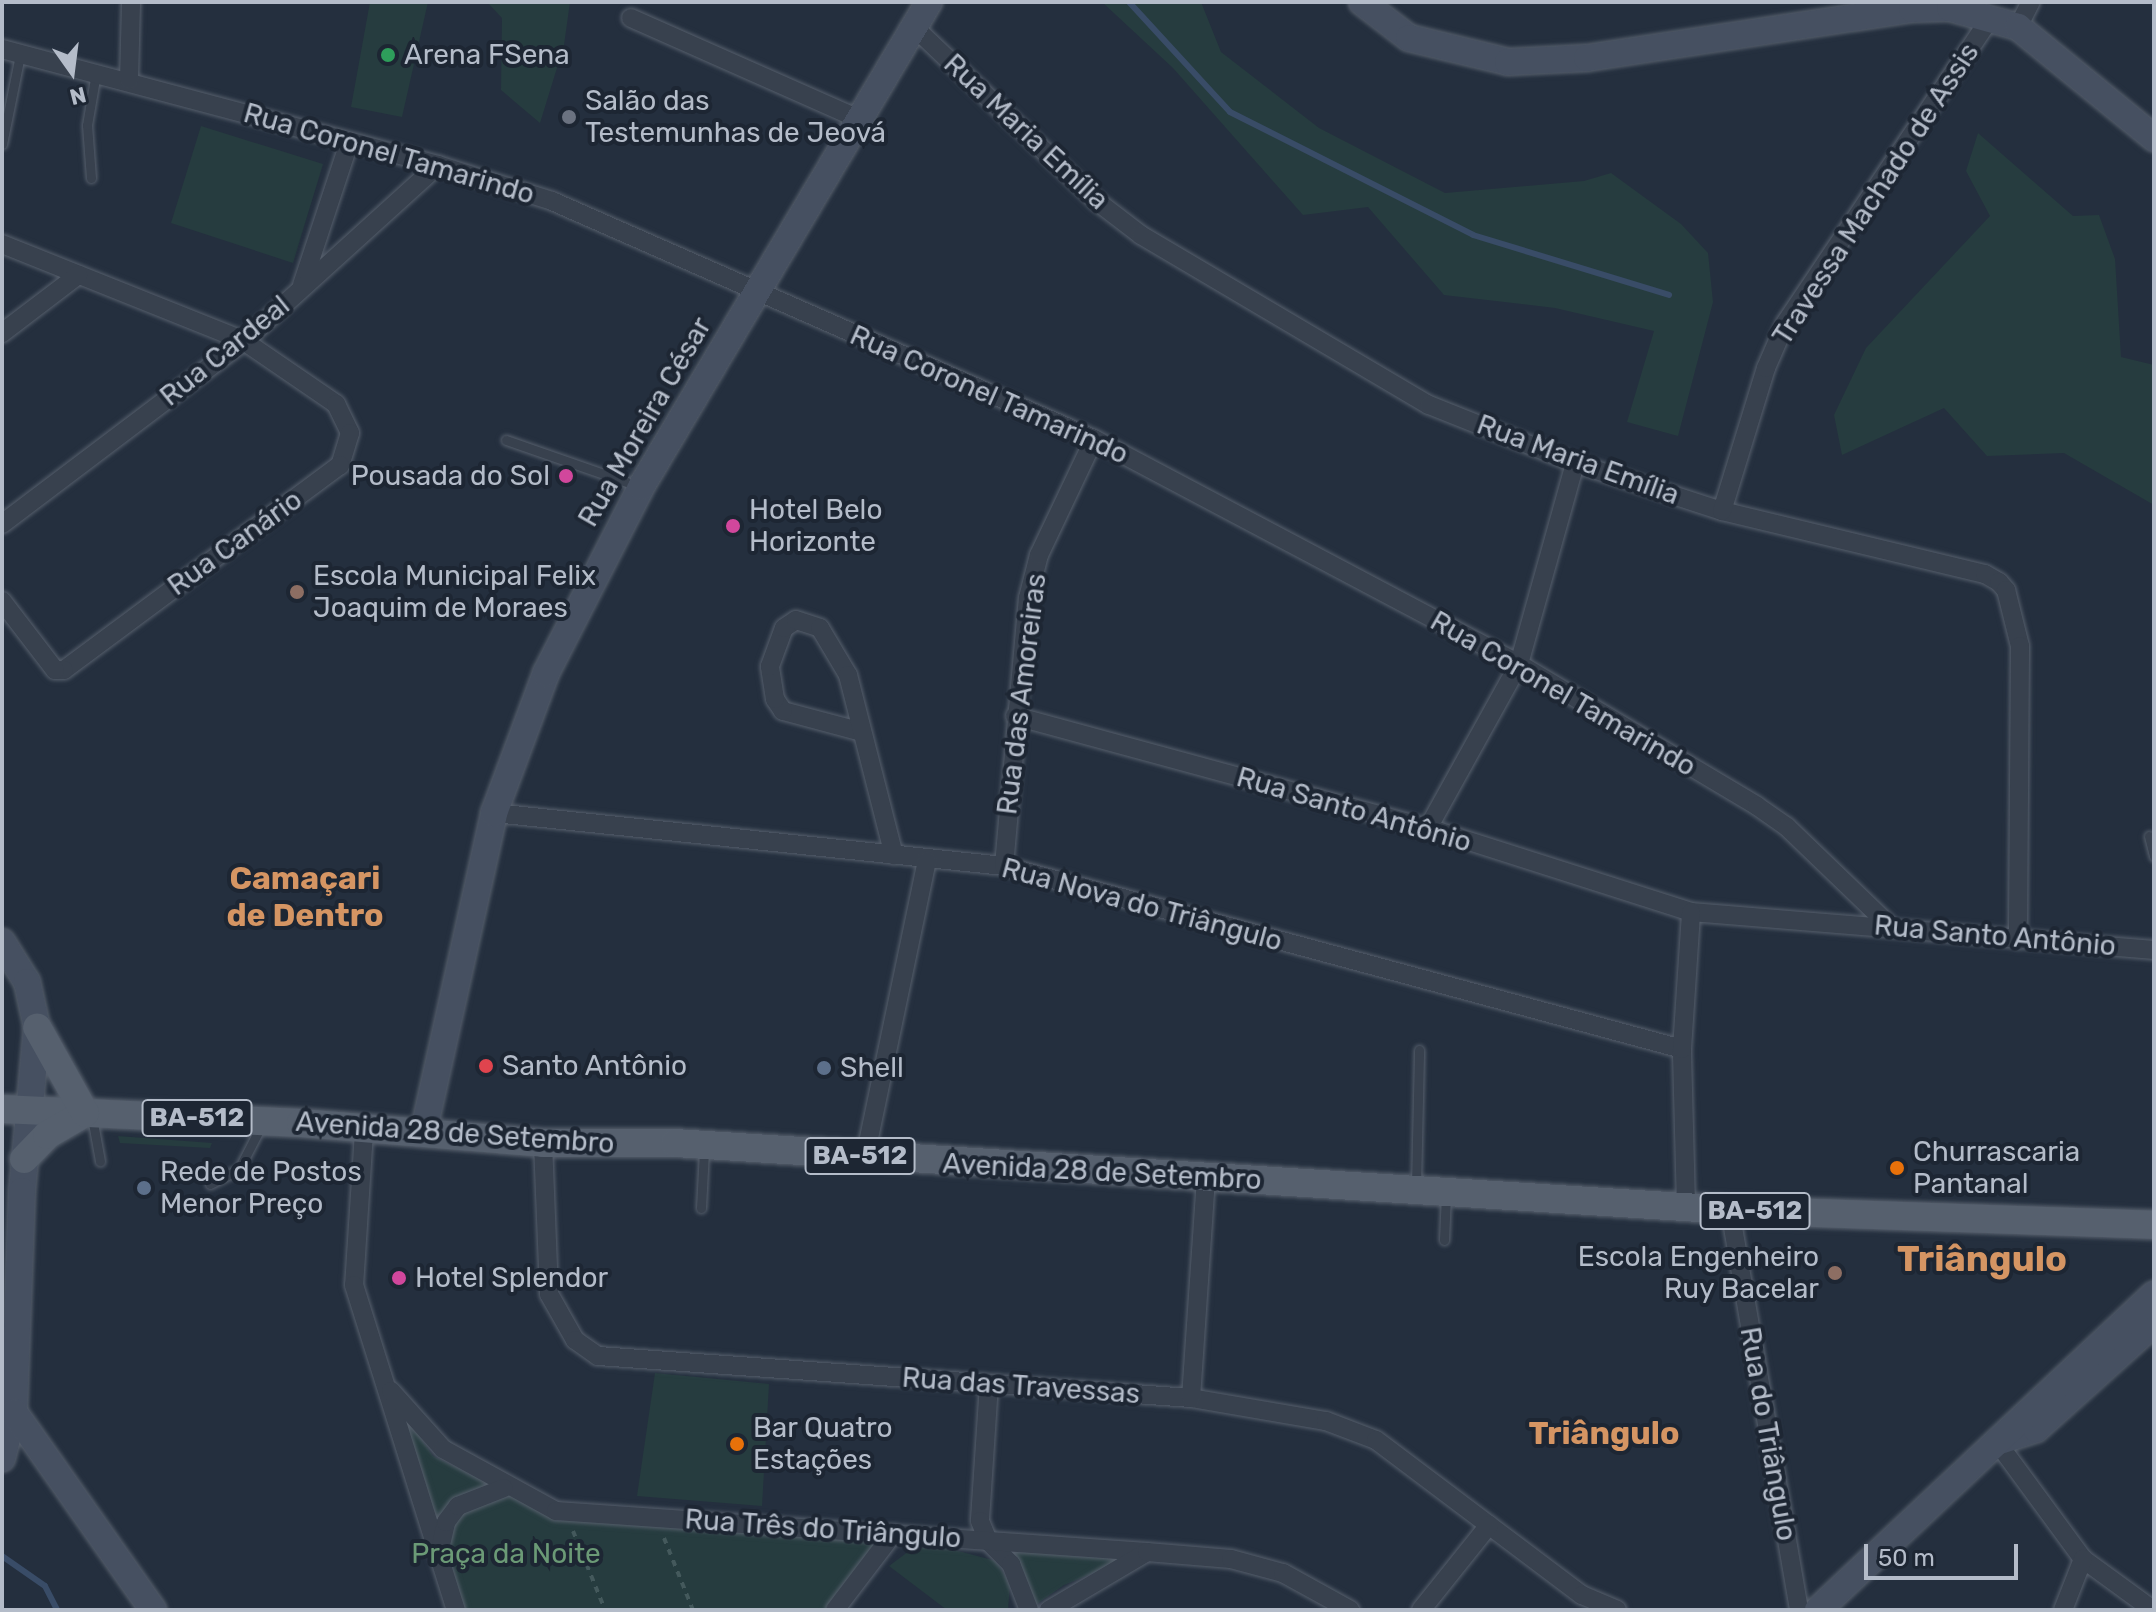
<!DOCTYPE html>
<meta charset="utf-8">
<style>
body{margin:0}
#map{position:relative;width:2156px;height:1612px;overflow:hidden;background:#242f3e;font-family:Rubik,sans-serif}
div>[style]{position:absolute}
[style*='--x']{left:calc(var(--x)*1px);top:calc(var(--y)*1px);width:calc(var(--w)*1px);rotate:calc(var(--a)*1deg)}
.green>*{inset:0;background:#263c3f}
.stream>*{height:6px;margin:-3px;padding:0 3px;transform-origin:3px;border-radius:3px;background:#394c67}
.path>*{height:4px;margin-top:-2px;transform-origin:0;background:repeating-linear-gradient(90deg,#44595c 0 6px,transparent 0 12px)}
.roads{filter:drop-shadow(0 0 2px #565f6c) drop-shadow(0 0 2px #565f6c)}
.lane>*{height:9px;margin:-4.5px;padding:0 4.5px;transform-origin:4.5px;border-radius:4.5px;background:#38414e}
.street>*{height:18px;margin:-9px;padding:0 9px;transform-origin:9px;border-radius:9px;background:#38414e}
.secondary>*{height:26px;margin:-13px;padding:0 13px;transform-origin:13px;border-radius:13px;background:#465061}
.primary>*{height:28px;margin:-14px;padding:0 14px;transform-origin:14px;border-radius:14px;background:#56606e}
.dots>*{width:22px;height:22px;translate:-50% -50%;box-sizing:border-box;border:4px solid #1d2633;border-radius:50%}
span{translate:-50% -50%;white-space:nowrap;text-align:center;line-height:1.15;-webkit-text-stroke:8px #1d2633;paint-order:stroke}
.shield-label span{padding:2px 6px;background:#1d2633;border:2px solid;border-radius:6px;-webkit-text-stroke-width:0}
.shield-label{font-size:26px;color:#b4bcc9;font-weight:700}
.poi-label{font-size:28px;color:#b4bcc9}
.left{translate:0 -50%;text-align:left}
.right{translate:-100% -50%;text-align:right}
.street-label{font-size:28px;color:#b4bcc9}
.park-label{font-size:28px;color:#6b9a76}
.quarter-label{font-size:32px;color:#d59563;font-weight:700}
.district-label{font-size:36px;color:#d59563;font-weight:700}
.frame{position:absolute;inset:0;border:4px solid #b4bcc9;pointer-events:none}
.north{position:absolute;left:32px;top:32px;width:80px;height:80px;-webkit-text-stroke:6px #1d2633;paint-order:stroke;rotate:166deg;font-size:22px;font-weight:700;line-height:32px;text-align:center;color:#b4bcc9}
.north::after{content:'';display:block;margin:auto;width:28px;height:36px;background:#b4bcc9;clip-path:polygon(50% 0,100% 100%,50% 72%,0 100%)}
.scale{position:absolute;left:1864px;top:1544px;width:154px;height:36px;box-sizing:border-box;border:4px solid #b4bcc9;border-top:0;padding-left:10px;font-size:24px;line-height:28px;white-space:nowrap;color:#b4bcc9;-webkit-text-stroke:6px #1d2633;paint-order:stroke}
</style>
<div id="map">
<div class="green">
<div style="clip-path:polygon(370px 2px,428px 2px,402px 117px,351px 107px)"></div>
<div style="clip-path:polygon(487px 2px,570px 2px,564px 45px,540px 123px,501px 90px,502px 18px)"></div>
<div style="clip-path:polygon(1102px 2px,1201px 2px,1221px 52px,1319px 128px,1445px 193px,1584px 181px,1611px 173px,1681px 224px,1708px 253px,1713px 302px,1678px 436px,1627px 422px,1654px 331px,1555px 308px,1444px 295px,1368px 207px,1303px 215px,1173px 68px)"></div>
<div style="clip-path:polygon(201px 126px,323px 164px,293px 263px,171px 223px)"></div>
<div style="clip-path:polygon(1978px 133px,2073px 216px,2099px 215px,2115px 259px,2121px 357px,2154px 365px,2154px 505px,2064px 453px,1987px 456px,1944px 408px,1842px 455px,1834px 415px,1866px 348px,1990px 216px,1966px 171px)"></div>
<div style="clip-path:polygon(118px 1136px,212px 1143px,210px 1148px,120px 1143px)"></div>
<div style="clip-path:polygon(655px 1373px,769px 1384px,762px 1506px,637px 1496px)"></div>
<div style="clip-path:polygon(398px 1405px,433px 1456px,559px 1517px,880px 1539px,825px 1610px,464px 1610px)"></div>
<div style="clip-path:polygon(943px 1547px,996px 1561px,1010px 1584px,1008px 1610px,947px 1610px,889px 1566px,913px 1548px)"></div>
<div style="clip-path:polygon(1011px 1550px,1125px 1560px,1064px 1585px,1031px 1608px)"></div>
</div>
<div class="stream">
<div style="--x:1129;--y:2;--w:149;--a:47.4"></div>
<div style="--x:1230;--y:112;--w:272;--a:26.8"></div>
<div style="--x:1473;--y:235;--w:205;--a:17"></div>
<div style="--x:2;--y:1556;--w:52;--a:34.9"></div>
<div style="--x:45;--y:1586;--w:27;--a:63"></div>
</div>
<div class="path">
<div style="--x:573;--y:1531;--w:85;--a:67.9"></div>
<div style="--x:664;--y:1538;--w:78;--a:68.1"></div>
</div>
<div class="roads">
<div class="lane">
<div style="--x:2;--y:144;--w:91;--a:-78.6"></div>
<div style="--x:91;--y:178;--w:53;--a:-94.3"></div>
<div style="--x:87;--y:125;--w:53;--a:-80.2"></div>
<div style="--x:506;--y:440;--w:140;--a:19.2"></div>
<div style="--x:2149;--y:836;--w:21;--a:76"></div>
<div style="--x:92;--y:1117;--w:45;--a:79.7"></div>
<div style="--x:210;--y:1184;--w:33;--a:-27"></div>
<div style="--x:239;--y:1169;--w:51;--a:-62.9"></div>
<div style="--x:1416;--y:1186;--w:136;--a:-88.7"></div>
<div style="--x:701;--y:1208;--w:58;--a:-87"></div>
<div style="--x:1444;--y:1240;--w:46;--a:-87.5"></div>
</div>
<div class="street">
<div style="--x:631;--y:18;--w:247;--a:23.9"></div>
<div style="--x:914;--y:27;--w:254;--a:43.6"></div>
<div style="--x:1098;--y:202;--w:54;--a:37.5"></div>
<div style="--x:1141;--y:235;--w:334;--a:30.6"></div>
<div style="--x:1429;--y:405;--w:157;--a:21.7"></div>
<div style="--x:1575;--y:463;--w:155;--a:18.1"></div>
<div style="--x:1722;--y:511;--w:270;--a:13.5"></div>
<div style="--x:1985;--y:574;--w:16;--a:30"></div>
<div style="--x:1999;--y:582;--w:11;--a:49"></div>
<div style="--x:2006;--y:590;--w:58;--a:76"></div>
<div style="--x:2020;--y:646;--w:294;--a:90.4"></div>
<div style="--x:2018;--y:27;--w:28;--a:-63"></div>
<div style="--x:2;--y:49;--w:451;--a:14.9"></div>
<div style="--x:438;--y:165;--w:120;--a:17.5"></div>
<div style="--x:552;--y:201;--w:592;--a:23.71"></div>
<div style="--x:1094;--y:439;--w:481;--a:27.9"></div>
<div style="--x:1519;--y:664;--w:277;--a:30.8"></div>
<div style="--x:1757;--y:806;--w:37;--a:35"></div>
<div style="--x:1787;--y:827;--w:141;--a:43.9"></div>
<div style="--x:129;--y:80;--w:78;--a:-88.5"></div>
<div style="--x:2;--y:244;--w:261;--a:21.8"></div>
<div style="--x:244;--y:341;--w:112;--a:34.4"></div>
<div style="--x:336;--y:404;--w:32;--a:64"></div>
<div style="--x:350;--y:433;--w:34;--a:107"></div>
<div style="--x:340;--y:465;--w:344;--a:143.4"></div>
<div style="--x:64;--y:670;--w:9;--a:180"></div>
<div style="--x:55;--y:670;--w:87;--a:-127.5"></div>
<div style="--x:302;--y:285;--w:150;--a:-71.7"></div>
<div style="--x:2;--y:333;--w:96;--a:-37.3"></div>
<div style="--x:1722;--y:511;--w:150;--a:-72.9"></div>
<div style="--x:1766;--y:368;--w:50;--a:-66.5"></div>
<div style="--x:1786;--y:322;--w:367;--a:-56.1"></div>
<div style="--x:2;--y:524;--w:303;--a:-37.1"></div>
<div style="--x:244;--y:341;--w:262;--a:-42.2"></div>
<div style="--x:1015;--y:716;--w:428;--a:15.2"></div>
<div style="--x:1428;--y:828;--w:276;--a:17.7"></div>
<div style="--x:1691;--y:912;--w:465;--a:4.7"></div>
<div style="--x:862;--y:732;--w:82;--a:-165.1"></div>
<div style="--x:783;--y:711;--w:14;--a:-124"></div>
<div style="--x:775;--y:699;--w:33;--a:-99"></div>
<div style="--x:770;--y:666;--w:40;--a:-69.8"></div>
<div style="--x:784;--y:628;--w:14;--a:-34"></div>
<div style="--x:796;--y:620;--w:25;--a:18"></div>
<div style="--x:820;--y:628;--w:55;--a:59.2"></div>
<div style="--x:848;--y:675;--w:186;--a:75.7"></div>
<div style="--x:494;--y:813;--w:513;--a:5.93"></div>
<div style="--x:1004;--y:866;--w:702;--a:15.1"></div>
<div style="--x:1428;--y:828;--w:188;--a:-61"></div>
<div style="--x:1519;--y:664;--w:209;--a:-74.4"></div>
<div style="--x:1004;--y:866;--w:269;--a:-84.9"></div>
<div style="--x:1028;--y:598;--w:44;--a:-75.7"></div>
<div style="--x:1039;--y:555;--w:128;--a:-64.6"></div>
<div style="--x:364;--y:1132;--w:153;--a:93.7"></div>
<div style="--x:354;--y:1285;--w:341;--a:72.6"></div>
<div style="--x:543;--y:1143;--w:151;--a:87.7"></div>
<div style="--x:549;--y:1294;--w:53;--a:60.5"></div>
<div style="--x:575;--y:1340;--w:28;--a:35"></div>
<div style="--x:598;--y:1356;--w:594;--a:4.05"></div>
<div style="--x:1191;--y:1398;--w:137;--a:9.7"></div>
<div style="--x:1326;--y:1421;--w:53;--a:20.8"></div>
<div style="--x:1376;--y:1440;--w:258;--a:37"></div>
<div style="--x:1582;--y:1595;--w:38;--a:23"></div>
<div style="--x:865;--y:1157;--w:303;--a:-78.2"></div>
<div style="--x:1686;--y:1206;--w:157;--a:-91.5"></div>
<div style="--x:1682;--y:1049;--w:137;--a:-86.2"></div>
<div style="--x:1730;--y:1210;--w:406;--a:80.2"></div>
<div style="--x:989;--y:1384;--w:137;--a:93.8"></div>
<div style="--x:980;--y:1521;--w:22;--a:68"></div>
<div style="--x:988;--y:1541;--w:33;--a:45"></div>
<div style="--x:1011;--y:1564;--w:49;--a:68.6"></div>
<div style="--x:391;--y:1391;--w:78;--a:48.1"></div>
<div style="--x:443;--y:1449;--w:129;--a:28.8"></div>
<div style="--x:556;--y:1511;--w:592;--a:3.97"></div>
<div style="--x:1191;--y:1398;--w:221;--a:-86.1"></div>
<div style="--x:1997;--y:1442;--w:145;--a:53.7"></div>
<div style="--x:2083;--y:1559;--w:87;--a:36.1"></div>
<div style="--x:440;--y:1549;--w:28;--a:-77"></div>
<div style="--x:446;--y:1522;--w:20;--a:-53"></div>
<div style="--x:458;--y:1506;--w:49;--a:-21.4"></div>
<div style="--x:835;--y:1610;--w:96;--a:-52.7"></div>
<div style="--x:1049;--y:1610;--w:114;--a:-30.6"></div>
<div style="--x:1147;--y:1552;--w:84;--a:4.8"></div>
<div style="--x:1231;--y:1559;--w:54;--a:15.1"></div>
<div style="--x:1283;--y:1573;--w:77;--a:28.9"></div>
<div style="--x:1421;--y:1610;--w:109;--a:-51.3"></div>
<div style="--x:2063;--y:1610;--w:55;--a:-68.6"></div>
</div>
<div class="secondary">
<div style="--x:1362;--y:2;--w:59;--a:37.5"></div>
<div style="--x:1409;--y:38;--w:102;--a:13.6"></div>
<div style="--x:1508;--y:62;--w:79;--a:-2.9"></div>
<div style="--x:1587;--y:58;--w:329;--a:-8.6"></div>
<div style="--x:1912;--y:9;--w:38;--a:-2"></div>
<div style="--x:1950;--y:8;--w:71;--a:15.6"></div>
<div style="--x:2018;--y:27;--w:176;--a:39.2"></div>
<div style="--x:2;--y:942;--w:47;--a:58"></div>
<div style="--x:27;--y:982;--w:46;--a:77.5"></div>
<div style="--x:37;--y:1027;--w:165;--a:95.2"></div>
<div style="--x:22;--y:1191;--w:221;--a:92.1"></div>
<div style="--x:14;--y:1412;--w:48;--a:104.6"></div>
<div style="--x:423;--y:1134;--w:329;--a:-77.5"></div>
<div style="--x:494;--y:813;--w:149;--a:-69.6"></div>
<div style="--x:546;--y:673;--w:209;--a:-62.9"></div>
<div style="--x:641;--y:487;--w:564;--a:-59.3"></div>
<div style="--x:14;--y:1412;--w:242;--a:54.9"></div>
<div style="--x:1997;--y:1442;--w:41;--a:-18.4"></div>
<div style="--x:2036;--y:1429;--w:159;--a:-41.9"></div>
<div style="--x:1818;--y:1610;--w:461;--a:-43.2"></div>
</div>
<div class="primary">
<div style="--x:2;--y:1109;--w:299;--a:2.7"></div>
<div style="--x:301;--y:1123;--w:243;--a:4.7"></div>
<div style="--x:543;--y:1143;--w:132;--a:0"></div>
<div style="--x:675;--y:1143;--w:1057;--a:3.63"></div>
<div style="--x:1730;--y:1210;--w:424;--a:2"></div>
<div style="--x:24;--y:1159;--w:33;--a:-46"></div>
<div style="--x:47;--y:1135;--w:44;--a:-30.1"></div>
<div style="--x:85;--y:1113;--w:98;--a:-119.2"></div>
</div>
</div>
<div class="dots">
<div style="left:388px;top:55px;background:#2e9e5b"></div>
<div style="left:569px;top:117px;background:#6b7280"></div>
<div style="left:566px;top:476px;background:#d1479c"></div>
<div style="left:733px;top:526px;background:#d1479c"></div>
<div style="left:297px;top:592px;background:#8d6e63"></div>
<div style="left:486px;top:1066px;background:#e0444e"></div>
<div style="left:824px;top:1068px;background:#5c6f8a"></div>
<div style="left:1897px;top:1168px;background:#e8710a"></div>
<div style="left:144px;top:1188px;background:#5c6f8a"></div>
<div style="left:1835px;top:1273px;background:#8d6e63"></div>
<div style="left:399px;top:1278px;background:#d1479c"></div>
<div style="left:737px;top:1444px;background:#e8710a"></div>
</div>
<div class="shield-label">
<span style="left:197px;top:1118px">BA-512</span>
<span style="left:860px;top:1156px">BA-512</span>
<span style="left:1755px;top:1211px">BA-512</span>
</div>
<div class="poi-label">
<span class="left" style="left:404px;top:55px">Arena FSena</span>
<span class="left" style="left:585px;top:117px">Salão das<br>Testemunhas de Jeová</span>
<span class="right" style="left:550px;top:476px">Pousada do Sol</span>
<span class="left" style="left:749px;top:526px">Hotel Belo<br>Horizonte</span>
<span class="left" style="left:313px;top:592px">Escola Municipal Felix<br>Joaquim de Moraes</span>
<span class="left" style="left:502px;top:1066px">Santo Antônio</span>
<span class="left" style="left:840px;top:1068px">Shell</span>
<span class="left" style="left:1913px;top:1168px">Churrascaria<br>Pantanal</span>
<span class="left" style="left:160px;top:1188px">Rede de Postos<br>Menor Preço</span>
<span class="right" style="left:1819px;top:1273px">Escola Engenheiro<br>Ruy Bacelar</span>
<span class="left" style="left:415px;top:1278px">Hotel Splendor</span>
<span class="left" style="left:753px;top:1444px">Bar Quatro<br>Estações</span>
</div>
<div class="street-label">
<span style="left:1026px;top:132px;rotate:43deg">Rua Maria Emília</span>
<span style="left:389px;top:154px;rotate:16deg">Rua Coronel Tamarindo</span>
<span style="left:1876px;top:194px;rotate:-57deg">Travessa Machado de Assis</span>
<span style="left:225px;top:351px;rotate:-39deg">Rua Cardeal</span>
<span style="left:989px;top:395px;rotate:24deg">Rua Coronel Tamarindo</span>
<span style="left:645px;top:422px;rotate:-60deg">Rua Moreira César</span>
<span style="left:1578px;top:460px;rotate:20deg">Rua Maria Emília</span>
<span style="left:235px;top:543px;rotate:-36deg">Rua Canário</span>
<span style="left:1022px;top:694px;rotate:-83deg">Rua das Amoreiras</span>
<span style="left:1563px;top:694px;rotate:30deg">Rua Coronel Tamarindo</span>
<span style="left:1354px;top:810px;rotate:16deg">Rua Santo Antônio</span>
<span style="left:1142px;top:905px;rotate:15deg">Rua Nova do Triângulo</span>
<span style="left:1995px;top:936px;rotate:5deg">Rua Santo Antônio</span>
<span style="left:455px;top:1133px;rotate:4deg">Avenida 28 de Setembro</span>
<span style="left:1102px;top:1172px;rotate:3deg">Avenida 28 de Setembro</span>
<span style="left:1021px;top:1386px;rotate:4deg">Rua das Travessas</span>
<span style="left:1768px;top:1434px;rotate:80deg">Rua do Triângulo</span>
<span style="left:823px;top:1529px;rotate:4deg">Rua Três do Triângulo</span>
</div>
<div class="park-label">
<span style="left:506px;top:1554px">Praça da Noite</span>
</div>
<div class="quarter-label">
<span style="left:305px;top:897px">Camaçari<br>de Dentro</span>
<span style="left:1604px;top:1433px">Triângulo</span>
</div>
<div class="district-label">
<span style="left:1982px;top:1259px">Triângulo</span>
</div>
<div class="frame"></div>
<div class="north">N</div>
<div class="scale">50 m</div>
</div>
